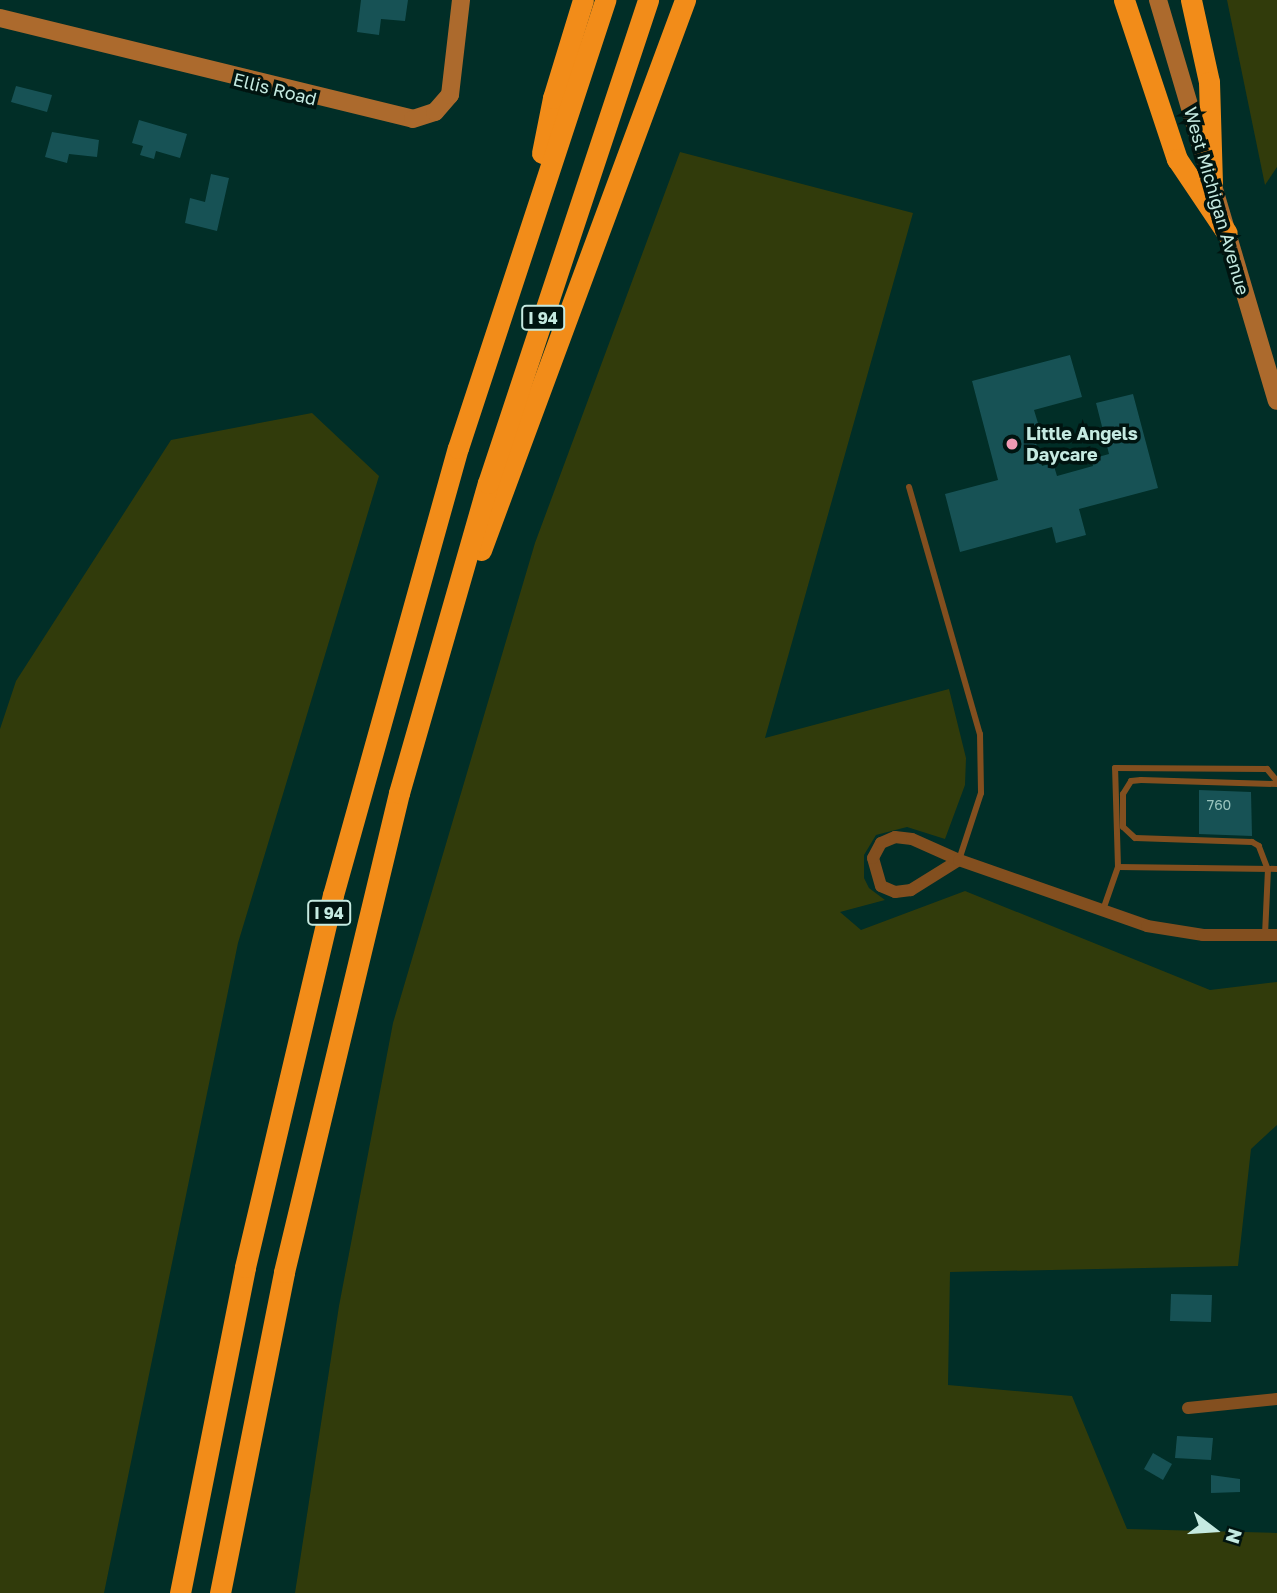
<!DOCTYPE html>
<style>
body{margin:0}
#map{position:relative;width:1277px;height:1593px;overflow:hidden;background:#012e27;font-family:"Golos Text",sans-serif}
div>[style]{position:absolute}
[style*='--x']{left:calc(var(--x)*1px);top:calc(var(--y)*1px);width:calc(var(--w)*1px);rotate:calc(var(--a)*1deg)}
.green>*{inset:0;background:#313b0b}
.building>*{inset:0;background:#175255}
.lane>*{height:6px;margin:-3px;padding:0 3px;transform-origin:3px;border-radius:3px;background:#834f1f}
.street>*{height:12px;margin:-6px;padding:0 6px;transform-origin:6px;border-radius:6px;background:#834f1f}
.secondary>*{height:18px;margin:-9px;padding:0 9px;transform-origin:9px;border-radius:9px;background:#ac6a2d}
.highway>*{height:21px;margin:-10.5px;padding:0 10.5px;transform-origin:10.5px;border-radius:10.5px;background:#f28c19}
.dots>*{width:19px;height:19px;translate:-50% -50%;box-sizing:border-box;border:4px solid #001410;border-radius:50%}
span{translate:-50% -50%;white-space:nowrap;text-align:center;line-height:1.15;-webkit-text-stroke:7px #001410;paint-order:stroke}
.number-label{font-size:14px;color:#9ac4be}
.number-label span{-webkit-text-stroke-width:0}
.shield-label span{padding:2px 5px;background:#001410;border:2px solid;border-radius:5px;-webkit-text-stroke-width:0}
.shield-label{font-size:16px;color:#c5eae1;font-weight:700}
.street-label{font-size:18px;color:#c5eae1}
.poi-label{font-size:18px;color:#c5eae1;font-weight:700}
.left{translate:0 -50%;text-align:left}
.north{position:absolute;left:1179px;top:1495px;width:70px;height:70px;-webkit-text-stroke:5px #001410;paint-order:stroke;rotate:107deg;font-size:19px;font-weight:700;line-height:28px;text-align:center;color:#c5eae1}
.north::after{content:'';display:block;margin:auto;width:24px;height:32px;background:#c5eae1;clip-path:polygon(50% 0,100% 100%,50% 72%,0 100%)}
</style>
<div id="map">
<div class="green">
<div style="clip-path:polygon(1227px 0,1277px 0,1277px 167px,1265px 185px)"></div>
<div style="clip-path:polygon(680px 152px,913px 213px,765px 738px,949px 689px,966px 758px,965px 785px,945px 839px,907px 827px,876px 835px,864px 855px,864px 878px,869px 888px,885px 900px,840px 912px,861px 930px,965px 891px,1210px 990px,1277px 982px,1277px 1125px,1251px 1149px,1238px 1266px,950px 1272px,948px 1385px,1072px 1396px,1127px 1529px,1277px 1533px,1277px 1593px,295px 1593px,339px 1306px,393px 1023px,535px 543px)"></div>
<div style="clip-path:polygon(312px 413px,379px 476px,238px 943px,104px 1593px,0 1593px,0 729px,16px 681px,171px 440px)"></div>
</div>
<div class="building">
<div style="clip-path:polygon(361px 0,408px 0,405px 21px,381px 19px,379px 35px,357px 32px)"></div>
<div style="clip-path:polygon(16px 86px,52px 95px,47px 112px,11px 102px)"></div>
<div style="clip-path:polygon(139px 120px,187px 134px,180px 158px,156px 151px,154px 159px,140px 155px,143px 146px,132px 143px)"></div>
<div style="clip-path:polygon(52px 132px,99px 140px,97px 157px,69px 154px,67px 163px,45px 157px)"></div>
<div style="clip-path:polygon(211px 174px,229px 178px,217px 231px,185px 223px,190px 198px,205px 202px)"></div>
<div style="clip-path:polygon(1070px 355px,1082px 397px,1034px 410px,1041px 433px,1034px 435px,1042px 466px,1053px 463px,1057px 476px,1093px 466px,1091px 459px,1109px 454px,1096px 403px,1133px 394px,1158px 488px,1079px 509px,1086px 535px,1056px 543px,1052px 527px,960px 552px,945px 494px,998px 480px,972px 381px)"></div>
<div style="clip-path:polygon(1199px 790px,1251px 792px,1252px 836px,1199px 834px)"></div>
<div style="clip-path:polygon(1171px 1294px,1212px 1295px,1211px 1322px,1170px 1321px)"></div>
<div style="clip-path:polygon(1177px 1436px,1213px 1438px,1211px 1460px,1175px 1458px)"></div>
<div style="clip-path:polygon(1153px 1453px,1172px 1464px,1163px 1480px,1144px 1469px)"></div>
<div style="clip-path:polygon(1211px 1475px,1240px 1479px,1240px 1492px,1211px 1493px)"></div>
</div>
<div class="lane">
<div style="--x:909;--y:487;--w:257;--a:74"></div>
<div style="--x:980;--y:734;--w:59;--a:89"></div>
<div style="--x:981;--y:793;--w:71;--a:108.2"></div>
<div style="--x:1118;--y:867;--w:159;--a:0.7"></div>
<div style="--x:1103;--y:910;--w:46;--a:-70.8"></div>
<div style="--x:1118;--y:867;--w:99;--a:-91.7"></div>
<div style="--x:1115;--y:768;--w:152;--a:0.4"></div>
<div style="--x:1267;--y:769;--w:16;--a:50"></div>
<div style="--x:1265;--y:935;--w:65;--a:-87.4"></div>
<div style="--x:1268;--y:870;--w:26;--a:-111"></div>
<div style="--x:1259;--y:846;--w:8;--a:-150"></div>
<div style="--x:1252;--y:842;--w:117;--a:-178"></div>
<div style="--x:1135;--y:838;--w:16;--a:-137"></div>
<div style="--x:1123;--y:827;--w:33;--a:-90"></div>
<div style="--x:1123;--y:794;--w:15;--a:-58"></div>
<div style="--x:1131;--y:781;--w:10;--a:-6"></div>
<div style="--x:1141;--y:780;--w:136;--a:1.7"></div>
</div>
<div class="street">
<div style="--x:959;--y:860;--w:57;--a:148"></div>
<div style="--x:911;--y:890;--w:16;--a:173"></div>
<div style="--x:895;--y:892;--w:15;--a:-157"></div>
<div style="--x:881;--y:886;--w:29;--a:-106"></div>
<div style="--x:873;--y:858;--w:17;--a:-62"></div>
<div style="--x:881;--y:843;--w:15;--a:-23"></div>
<div style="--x:895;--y:837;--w:17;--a:7"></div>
<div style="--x:912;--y:839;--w:51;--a:24.1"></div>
<div style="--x:959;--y:860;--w:199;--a:19.3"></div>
<div style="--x:1147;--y:926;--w:57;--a:9.1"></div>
<div style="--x:1203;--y:935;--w:74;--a:0"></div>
<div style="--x:1188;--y:1408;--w:89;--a:-5.8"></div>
</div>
<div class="secondary">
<div style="--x:1158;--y:0;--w:418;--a:73.5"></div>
<div style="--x:0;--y:18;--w:425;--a:13.7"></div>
<div style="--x:413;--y:119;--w:23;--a:-18"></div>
<div style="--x:435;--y:112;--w:23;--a:-49"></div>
<div style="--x:450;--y:95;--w:96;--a:-83.4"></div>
</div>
<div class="highway">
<div style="--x:1124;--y:0;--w:168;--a:71.6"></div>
<div style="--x:1177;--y:159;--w:89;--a:56"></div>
<div style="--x:1191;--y:0;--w:84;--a:77.6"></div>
<div style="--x:1209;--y:82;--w:101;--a:88.3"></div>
<div style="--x:542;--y:153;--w:56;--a:-78.7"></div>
<div style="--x:553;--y:98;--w:102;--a:-73"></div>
<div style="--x:481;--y:550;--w:587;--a:-69.65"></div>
<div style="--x:180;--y:1593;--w:332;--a:-78.7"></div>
<div style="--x:245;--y:1267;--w:382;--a:-76.7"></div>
<div style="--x:333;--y:895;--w:464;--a:-74.4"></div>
<div style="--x:458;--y:448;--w:472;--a:-71.8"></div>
<div style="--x:220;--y:1593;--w:327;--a:-78.7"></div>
<div style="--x:284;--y:1272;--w:493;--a:-76.5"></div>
<div style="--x:399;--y:793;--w:323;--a:-74"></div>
<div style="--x:488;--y:483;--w:509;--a:-71.67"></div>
</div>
<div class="dots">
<div style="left:1012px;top:444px;background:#f19ab4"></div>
</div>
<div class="number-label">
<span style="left:1219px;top:805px">760</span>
</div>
<div class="shield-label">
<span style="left:543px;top:318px">I 94</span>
<span style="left:329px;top:913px">I 94</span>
</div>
<div class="street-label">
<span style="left:275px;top:89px;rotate:14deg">Ellis Road</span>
<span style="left:1217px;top:201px;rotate:74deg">West Michigan Avenue</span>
</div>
<div class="poi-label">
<span class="left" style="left:1026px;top:444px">Little Angels<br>Daycare</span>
</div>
<div class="north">N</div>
</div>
